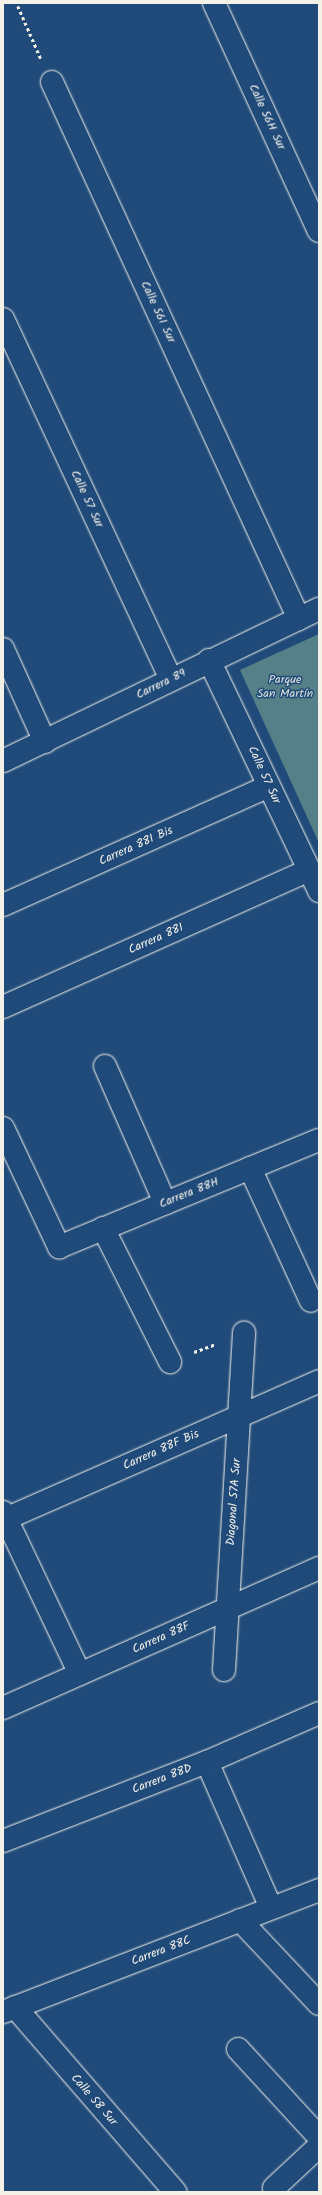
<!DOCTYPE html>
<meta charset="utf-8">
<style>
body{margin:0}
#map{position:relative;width:322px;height:2195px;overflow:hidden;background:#1f4a7a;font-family:Kalam,sans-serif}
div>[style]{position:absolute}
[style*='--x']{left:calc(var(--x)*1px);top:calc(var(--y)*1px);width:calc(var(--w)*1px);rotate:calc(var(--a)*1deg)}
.green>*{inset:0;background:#558087}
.path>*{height:2.5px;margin-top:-1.25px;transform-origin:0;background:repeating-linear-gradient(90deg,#f4f1e8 0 3px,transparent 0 6px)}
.roads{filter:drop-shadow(0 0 1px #f4f1e8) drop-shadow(0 0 1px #f4f1e8)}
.minor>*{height:22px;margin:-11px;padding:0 11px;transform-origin:11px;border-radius:11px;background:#1f4a7a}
span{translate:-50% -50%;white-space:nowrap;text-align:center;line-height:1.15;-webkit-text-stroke:3px #1f4a7a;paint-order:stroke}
.street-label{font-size:12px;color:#f4f1e8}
.park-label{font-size:12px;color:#dce0d9}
.frame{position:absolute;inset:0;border:4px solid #f4f1e8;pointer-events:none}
</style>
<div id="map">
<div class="green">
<div style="clip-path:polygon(319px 634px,319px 843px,240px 670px)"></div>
</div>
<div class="path">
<div style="--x:18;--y:6;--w:58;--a:66.5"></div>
<div style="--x:194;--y:1352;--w:23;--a:-20"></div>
</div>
<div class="roads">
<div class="minor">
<div style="--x:214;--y:3;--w:251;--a:65.3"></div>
<div style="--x:52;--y:82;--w:591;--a:65.3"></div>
<div style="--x:3;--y:319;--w:397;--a:65"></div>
<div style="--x:3;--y:649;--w:102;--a:65.7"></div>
<div style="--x:209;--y:660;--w:256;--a:64.5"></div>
<div style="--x:3;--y:761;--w:351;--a:-25.7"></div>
<div style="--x:3;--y:905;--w:291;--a:-24.1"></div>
<div style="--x:3;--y:1007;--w:335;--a:-24.1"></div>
<div style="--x:105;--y:1066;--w:150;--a:66.3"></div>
<div style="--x:3;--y:1128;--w:132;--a:64.8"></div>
<div style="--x:59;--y:1247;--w:281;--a:-22.4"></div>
<div style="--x:250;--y:1168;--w:146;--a:65.4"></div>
<div style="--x:103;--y:1228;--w:150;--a:63.4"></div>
<div style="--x:3;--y:1512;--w:179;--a:64.6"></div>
<div style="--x:3;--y:1520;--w:345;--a:-23.7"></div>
<div style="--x:224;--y:1670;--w:338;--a:-86.6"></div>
<div style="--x:3;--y:1708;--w:346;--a:-23.9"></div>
<div style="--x:207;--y:1762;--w:159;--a:66.3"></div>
<div style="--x:3;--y:1841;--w:219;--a:-21.2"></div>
<div style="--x:207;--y:1762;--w:122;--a:-23.6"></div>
<div style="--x:240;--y:1920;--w:115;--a:46.8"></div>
<div style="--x:15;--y:2007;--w:245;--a:49.1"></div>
<div style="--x:3;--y:2012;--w:339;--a:-21.1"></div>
<div style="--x:238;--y:2049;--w:120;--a:47.4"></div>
<div style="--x:274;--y:2188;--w:62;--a:-43"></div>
</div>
</div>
<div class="street-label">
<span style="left:267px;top:117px;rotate:65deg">Calle 56H Sur</span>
<span style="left:158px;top:312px;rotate:65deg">Calle 56I Sur</span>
<span style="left:87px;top:499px;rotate:65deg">Calle 57 Sur</span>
<span style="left:161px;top:684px;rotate:-26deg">Carrera 89</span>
<span style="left:264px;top:775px;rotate:65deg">Calle 57 Sur</span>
<span style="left:136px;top:846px;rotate:-24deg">Carrera 88I Bis</span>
<span style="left:156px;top:939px;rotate:-24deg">Carrera 88I</span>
<span style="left:189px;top:1193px;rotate:-22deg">Carrera 88H</span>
<span style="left:161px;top:1450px;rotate:-24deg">Carrera 88F Bis</span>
<span style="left:234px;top:1502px;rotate:-86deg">Diagonal 57A Sur</span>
<span style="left:161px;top:1638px;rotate:-24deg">Carrera 88F</span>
<span style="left:162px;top:1779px;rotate:-21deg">Carrera 88D</span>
<span style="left:161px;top:1951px;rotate:-21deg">Carrera 88C</span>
<span style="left:94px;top:2100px;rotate:49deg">Calle 58 Sur</span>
</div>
<div class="park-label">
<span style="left:285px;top:687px">Parque<br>San Martín</span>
</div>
<div class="frame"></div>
</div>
